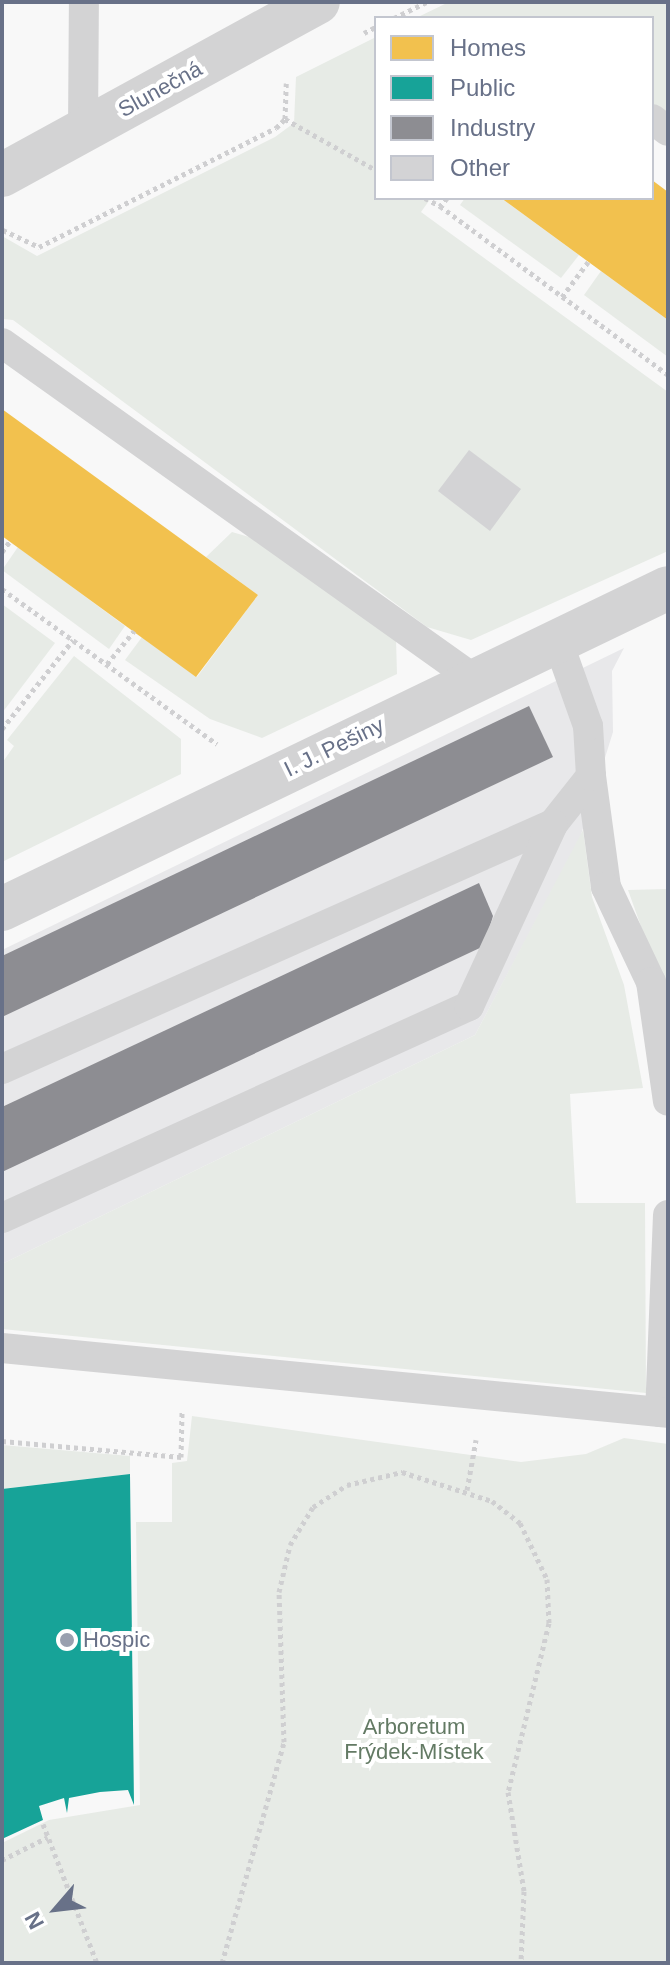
<!DOCTYPE html>
<meta charset="utf-8">
<style>
body{margin:0}
#map{position:relative;width:670px;height:1965px;overflow:hidden;background:#f8f8f8;font-family:Arial,sans-serif}
div>[style]{position:absolute}
[style*='--x']{left:calc(var(--x)*1px);top:calc(var(--y)*1px);width:calc(var(--w)*1px);rotate:calc(var(--a)*1deg)}
.built>*{inset:0;background:#e8e8ea}
.green>*{inset:0;background:#e7ebe6}
.homes>*{inset:0;background:#f2c14e}
.public>*{inset:0;background:#17a398}
.industry>*{inset:0;background:#8d8d92}
.building>*{inset:0;background:#d3d3d5}
.path>*{height:5px;margin-top:-2.5px;transform-origin:0;background:repeating-linear-gradient(90deg,#cfcfd1 0 4px,transparent 0 8px)}
.service>*{height:30px;margin:-15px;padding:0 15px;transform-origin:15px;border-radius:15px;background:#d3d3d4}
.minor>*{height:44px;margin:-22px;padding:0 22px;transform-origin:22px;border-radius:22px;background:#d3d3d4}
.dots>*{width:22px;height:22px;translate:-50% -50%;box-sizing:border-box;border:4px solid #fff;border-radius:50%}
span{translate:-50% -50%;white-space:nowrap;text-align:center;line-height:1.15;-webkit-text-stroke:8px #fff;paint-order:stroke}
.street-label{font-size:22px;color:#687188}
.poi-label{font-size:22px;color:#687188}
.left{translate:0 -50%;text-align:left}
.park-label{font-size:22px;color:#637a64}
.frame{position:absolute;inset:0;border:4px solid #687188;pointer-events:none}
.legend{position:absolute;left:374px;top:16px;width:280px;height:184px;box-sizing:border-box;background:#fff;border:2px solid #c3c6cf;margin:0;padding:10px 14px;list-style:none;font-size:24px;color:#687188}
.legend li{display:flex;align-items:center;gap:16px;height:40px}
.legend b{width:40px;border:2px solid #c3c6cf}
.north{position:absolute;left:16px;top:1869px;width:80px;height:80px;-webkit-text-stroke:6px #fff;paint-order:stroke;rotate:242deg;font-size:22px;font-weight:700;line-height:32px;text-align:center;color:#687188}
.north::after{content:'';display:block;margin:auto;width:28px;height:36px;background:#687188;clip-path:polygon(50% 0,100% 100%,50% 72%,0 100%)}
</style>
<div id="map">
<div class="built">
<div style="clip-path:polygon(624px 648px,612px 671px,613px 732px,580px 838px,475px 1035px,2px 1264px,2px 950px)"></div>
</div>
<div class="green">
<div style="clip-path:polygon(449px 2px,668px 2px,668px 117px,652px 105px,652px 18px,416px 18px)"></div>
<div style="clip-path:polygon(376px 37px,376px 198px,431px 198px,421px 212px,668px 392px,668px 551px,471px 640px,427px 627px,13px 320px,2px 319px,2px 236px,37px 256px,275px 137px,294px 123px,296px 77px)"></div>
<div style="clip-path:polygon(465px 198px,501px 198px,579px 255px,561px 278px,460px 205px)"></div>
<div style="clip-path:polygon(601px 271px,668px 320px,668px 357px,584px 295px)"></div>
<div style="clip-path:polygon(232px 532px,259px 540px,396px 639px,397px 674px,262px 738px,210px 719px,125px 660px,142px 637px,197px 677px,258px 595px,206px 557px)"></div>
<div style="clip-path:polygon(18px 547px,125px 626px,109px 649px,2px 570px)"></div>
<div style="clip-path:polygon(2px 604px,55px 643px,2px 713px)"></div>
<div style="clip-path:polygon(74px 656px,181px 739px,181px 774px,2px 862px,2px 763px,14px 746px,7px 740px)"></div>
<div style="clip-path:polygon(583px 830px,592px 897px,624px 985px,643px 1088px,570px 1094px,576px 1203px,645px 1203px,646px 1393px,2px 1329px,2px 1264px,475px 1035px)"></div>
<div style="clip-path:polygon(668px 889px,668px 988px,663px 988px,628px 890px)"></div>
<div style="clip-path:polygon(192px 1416px,521px 1462px,586px 1454px,624px 1438px,668px 1444px,668px 1963px,2px 1963px,2px 1843px,49px 1820px,140px 1805px,136px 1522px,172px 1522px,172px 1463px,187px 1461px)"></div>
<div style="clip-path:polygon(2px 1445px,130px 1456px,130px 1474px,2px 1489px)"></div>
</div>
<div class="homes">
<div style="clip-path:polygon(652px 180px,668px 192px,668px 320px,501px 198px,652px 198px)"></div>
<div style="clip-path:polygon(2px 409px,258px 595px,196px 677px,2px 536px)"></div>
</div>
<div class="public">
<div style="clip-path:polygon(130px 1474px,134px 1805px,128px 1790px,100px 1792px,69px 1798px,67px 1813px,64px 1798px,39px 1806px,43px 1820px,2px 1839px,2px 1489px)"></div>
</div>
<div class="industry">
<div style="clip-path:polygon(529px 706px,553px 757px,2px 1017px,2px 956px)"></div>
<div style="clip-path:polygon(479px 883px,493px 916px,484px 946px,2px 1172px,2px 1107px)"></div>
</div>
<div class="building">
<div style="clip-path:polygon(469px 450px,521px 489px,490px 531px,438px 491px)"></div>
</div>
<div class="path">
<div style="--x:394;--y:18;--w:37;--a:-26"></div>
<div style="--x:364;--y:33;--w:13;--a:-27"></div>
<div style="--x:285;--y:119;--w:104;--a:29.3"></div>
<div style="--x:425;--y:198;--w:17;--a:28"></div>
<div style="--x:447;--y:198;--w:11;--a:131"></div>
<div style="--x:440;--y:206;--w:284;--a:36.5"></div>
<div style="--x:3;--y:230;--w:40;--a:25"></div>
<div style="--x:39;--y:247;--w:265;--a:-26.7"></div>
<div style="--x:276;--y:128;--w:13;--a:-45"></div>
<div style="--x:285;--y:119;--w:36;--a:-88"></div>
<div style="--x:562;--y:297;--w:44;--a:-53.4"></div>
<div style="--x:2;--y:552;--w:14;--a:-54"></div>
<div style="--x:2;--y:589;--w:265;--a:35.8"></div>
<div style="--x:107;--y:664;--w:43;--a:-50.7"></div>
<div style="--x:2;--y:729;--w:114;--a:-51.4"></div>
<div style="--x:2;--y:1441;--w:180;--a:5.1"></div>
<div style="--x:181;--y:1457;--w:45;--a:-88.7"></div>
<div style="--x:467;--y:1490;--w:51;--a:-79.8"></div>
<div style="--x:43;--y:1824;--w:149;--a:68.8"></div>
<div style="--x:2;--y:1860;--w:51;--a:-26.6"></div>
<div style="--x:222;--y:1963;--w:230;--a:-74.3"></div>
<div style="--x:284;--y:1742;--w:150;--a:-91.9"></div>
<div style="--x:279;--y:1592;--w:48;--a:-76.8"></div>
<div style="--x:290;--y:1545;--w:44;--a:-58.8"></div>
<div style="--x:313;--y:1507;--w:40;--a:-32.9"></div>
<div style="--x:347;--y:1485;--w:57;--a:-13.3"></div>
<div style="--x:402;--y:1472;--w:95;--a:17.9"></div>
<div style="--x:492;--y:1501;--w:36;--a:38"></div>
<div style="--x:520;--y:1523;--w:62;--a:64.3"></div>
<div style="--x:547;--y:1579;--w:44;--a:87.4"></div>
<div style="--x:549;--y:1623;--w:174;--a:103.6"></div>
<div style="--x:508;--y:1792;--w:100;--a:80.8"></div>
<div style="--x:524;--y:1891;--w:72;--a:92.4"></div>
</div>
<div class="service">
<div style="--x:652;--y:119;--w:20;--a:37"></div>
<div style="--x:83;--y:131;--w:129;--a:-89.6"></div>
<div style="--x:2;--y:343;--w:579;--a:35.45"></div>
<div style="--x:591;--y:776;--w:112;--a:82.3"></div>
<div style="--x:606;--y:887;--w:105;--a:64.7"></div>
<div style="--x:651;--y:982;--w:120;--a:81.9"></div>
<div style="--x:2;--y:1069;--w:603;--a:-23.97"></div>
<div style="--x:553;--y:824;--w:61;--a:-51.6"></div>
<div style="--x:591;--y:776;--w:50;--a:-93.4"></div>
<div style="--x:588;--y:726;--w:92;--a:-109.6"></div>
<div style="--x:668;--y:1215;--w:197;--a:92.3"></div>
<div style="--x:660;--y:1412;--w:8;--a:7"></div>
<div style="--x:2;--y:1218;--w:513;--a:-24.42"></div>
<div style="--x:469;--y:1006;--w:200;--a:-65.2"></div>
<div style="--x:2;--y:1348;--w:661;--a:5.56"></div>
</div>
<div class="minor">
<div style="--x:2;--y:175;--w:360;--a:-28.7"></div>
<div style="--x:2;--y:909;--w:739;--a:-25.73"></div>
</div>
<div class="dots">
<div style="left:67px;top:1640px;background:#9aa0af"></div>
</div>
<div class="street-label">
<span style="left:160px;top:89px;rotate:-29deg">Slunečná</span>
<span style="left:334px;top:747px;rotate:-26deg">I. J. Pešiny</span>
</div>
<div class="poi-label">
<span class="left" style="left:83px;top:1640px">Hospic</span>
</div>
<div class="park-label">
<span style="left:414px;top:1739px">Arboretum<br>Frýdek-Místek</span>
</div>
<div class="frame"></div>
<ul class="legend">
<li><b style="height:22px;background:#f2c14e"></b>Homes</li>
<li><b style="height:22px;background:#17a398"></b>Public</li>
<li><b style="height:22px;background:#8d8d92"></b>Industry</li>
<li><b style="height:22px;background:#d3d3d5"></b>Other</li>
</ul>
<div class="north">N</div>
</div>
